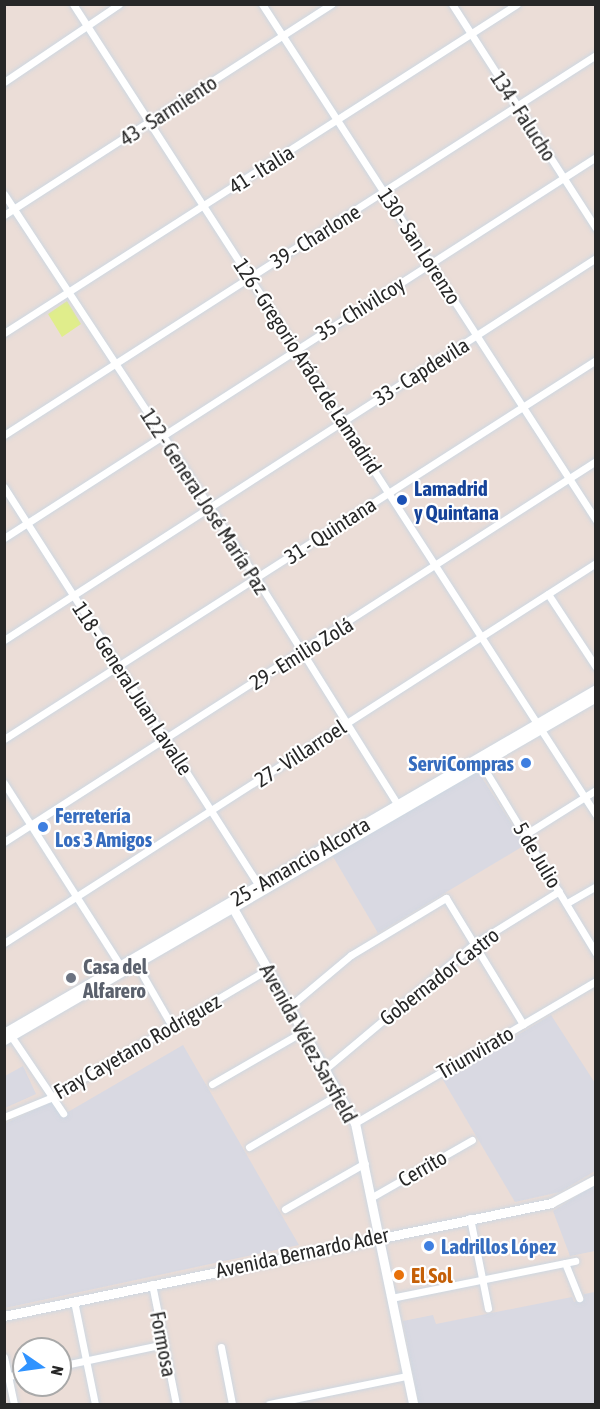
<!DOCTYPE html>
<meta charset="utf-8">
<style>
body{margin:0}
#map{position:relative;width:600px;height:1409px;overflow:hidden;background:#ebddd7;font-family:"Asap Condensed",sans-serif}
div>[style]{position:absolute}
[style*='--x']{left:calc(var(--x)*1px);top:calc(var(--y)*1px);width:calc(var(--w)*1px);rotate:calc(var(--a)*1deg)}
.industrial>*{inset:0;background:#d9d9e2}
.pitch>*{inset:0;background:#e0ed8b}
.roads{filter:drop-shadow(0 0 2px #cdd7e1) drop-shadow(0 0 2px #cdd7e1)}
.street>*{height:7px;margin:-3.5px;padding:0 3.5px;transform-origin:3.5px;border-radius:3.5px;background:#fff}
.secondary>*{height:9px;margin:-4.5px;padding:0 4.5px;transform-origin:4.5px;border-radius:4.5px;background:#fff}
.dots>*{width:16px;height:16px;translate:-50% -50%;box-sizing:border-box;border:3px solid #fff;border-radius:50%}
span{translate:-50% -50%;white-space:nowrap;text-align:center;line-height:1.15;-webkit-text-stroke:4.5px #fff;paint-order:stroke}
.street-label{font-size:21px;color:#272727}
.transit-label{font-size:21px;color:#164399;font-weight:700}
.left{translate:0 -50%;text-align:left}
.shop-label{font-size:21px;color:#366cbe;font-weight:700}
.right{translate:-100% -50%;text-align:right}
.worship-label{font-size:21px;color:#5b616d;font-weight:700}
.food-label{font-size:21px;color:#c56008;font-weight:700}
.frame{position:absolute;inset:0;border:6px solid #272727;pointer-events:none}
.north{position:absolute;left:12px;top:1337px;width:60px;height:60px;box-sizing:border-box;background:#fff;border:2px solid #a9a9a9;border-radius:50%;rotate:103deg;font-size:16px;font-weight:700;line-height:24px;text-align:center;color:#272727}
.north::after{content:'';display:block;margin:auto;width:21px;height:27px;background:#3093ff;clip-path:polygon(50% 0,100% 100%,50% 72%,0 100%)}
</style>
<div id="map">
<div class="industrial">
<div style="clip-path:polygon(477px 770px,525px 845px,378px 933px,332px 855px)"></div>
<div style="clip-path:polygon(551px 1015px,595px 1083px,595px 1171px,560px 1192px,515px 1202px,443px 1080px)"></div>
<div style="clip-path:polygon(183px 1045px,299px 1245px,5px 1308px,4px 1124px,52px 1102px,61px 1116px)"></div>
<div style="clip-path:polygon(23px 1066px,36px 1094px,5px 1108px,5px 1076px)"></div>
<div style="clip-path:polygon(595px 1185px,595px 1251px,570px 1256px,553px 1211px)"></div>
<div style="clip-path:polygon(595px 1292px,595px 1404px,419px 1404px,403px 1321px,433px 1315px,436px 1324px,572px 1297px,574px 1302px,584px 1299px,584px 1294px)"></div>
</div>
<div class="pitch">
<div style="clip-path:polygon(67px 301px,81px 324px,62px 337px,48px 314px)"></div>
</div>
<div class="roads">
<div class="street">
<div style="--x:73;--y:4;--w:965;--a:57.18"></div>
<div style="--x:262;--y:4;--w:615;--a:57.09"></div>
<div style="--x:452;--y:4;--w:266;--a:57.3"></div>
<div style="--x:4;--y:82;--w:139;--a:-34.1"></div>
<div style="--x:4;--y:194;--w:459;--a:56.7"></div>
<div style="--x:256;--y:578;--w:270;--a:58"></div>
<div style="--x:4;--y:215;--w:390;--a:-32.8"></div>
<div style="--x:4;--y:333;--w:609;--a:-32.67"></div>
<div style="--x:4;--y:435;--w:703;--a:-32.7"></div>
<div style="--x:4;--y:487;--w:475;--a:57.4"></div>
<div style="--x:4;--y:538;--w:704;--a:-32.76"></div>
<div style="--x:548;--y:594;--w:87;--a:56.7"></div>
<div style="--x:4;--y:640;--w:705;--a:-32.83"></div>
<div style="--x:4;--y:739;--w:703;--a:-32.63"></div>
<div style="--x:479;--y:760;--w:226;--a:58.8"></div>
<div style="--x:4;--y:783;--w:219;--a:57.5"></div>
<div style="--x:526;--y:834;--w:83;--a:-32.2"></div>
<div style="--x:4;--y:842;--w:704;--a:-32.76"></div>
<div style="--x:567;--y:903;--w:34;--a:-30"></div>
<div style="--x:4;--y:943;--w:703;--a:-32.7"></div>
<div style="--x:134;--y:960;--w:76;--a:60.1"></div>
<div style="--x:289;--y:1007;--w:81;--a:-40"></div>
<div style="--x:351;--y:955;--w:111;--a:-31"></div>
<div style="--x:446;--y:898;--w:148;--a:58.6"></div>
<div style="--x:9;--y:1033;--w:97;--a:56"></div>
<div style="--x:325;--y:1069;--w:194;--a:-40"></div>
<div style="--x:474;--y:944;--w:100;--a:-31.9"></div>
<div style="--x:212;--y:1084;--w:104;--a:-30"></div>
<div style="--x:4;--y:1117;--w:50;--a:-22.4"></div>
<div style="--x:50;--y:1098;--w:253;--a:-30.6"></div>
<div style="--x:355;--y:1123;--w:280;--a:-30.5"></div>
<div style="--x:249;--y:1147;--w:104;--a:-30.5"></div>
<div style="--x:372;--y:1197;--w:115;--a:-29.7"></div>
<div style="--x:285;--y:1209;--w:92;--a:-29.9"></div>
<div style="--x:470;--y:1218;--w:92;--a:78.7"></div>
<div style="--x:565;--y:1263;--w:38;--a:68"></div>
<div style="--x:152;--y:1284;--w:122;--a:78.7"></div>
<div style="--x:391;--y:1298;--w:188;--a:-11.4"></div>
<div style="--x:74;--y:1301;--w:105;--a:78.5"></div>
<div style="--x:221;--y:1347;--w:58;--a:79.1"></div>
<div style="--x:4;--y:1357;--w:48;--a:78"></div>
<div style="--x:60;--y:1366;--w:106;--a:-11.9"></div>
<div style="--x:4;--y:1377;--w:20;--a:-11"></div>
<div style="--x:269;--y:1404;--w:141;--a:-11.5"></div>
</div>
<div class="secondary">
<div style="--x:230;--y:903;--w:253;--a:60.4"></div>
<div style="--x:355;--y:1123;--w:287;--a:78.3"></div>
<div style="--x:4;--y:1033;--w:685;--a:-30.16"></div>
<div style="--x:4;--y:1040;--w:684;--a:-30.09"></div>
<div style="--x:4;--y:1316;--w:559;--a:-11.67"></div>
<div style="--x:551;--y:1203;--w:51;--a:-28.1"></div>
</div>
</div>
<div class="dots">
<div style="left:402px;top:500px;background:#1a4fb4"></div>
<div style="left:526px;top:763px;background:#3f7fe0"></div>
<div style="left:43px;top:827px;background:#3f7fe0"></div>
<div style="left:71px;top:978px;background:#6b7280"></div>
<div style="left:429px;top:1246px;background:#3f7fe0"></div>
<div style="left:399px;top:1275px;background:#e8710a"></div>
</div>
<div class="street-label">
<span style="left:168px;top:110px;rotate:-33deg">43 - Sarmiento</span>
<span style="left:524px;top:116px;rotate:57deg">134 - Falucho</span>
<span style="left:261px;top:169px;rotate:-32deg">41 - Italia</span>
<span style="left:315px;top:236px;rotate:-32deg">39 - Charlone</span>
<span style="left:420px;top:246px;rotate:57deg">130 - San Lorenzo</span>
<span style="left:360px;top:308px;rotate:-32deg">35 - Chivilcoy</span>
<span style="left:308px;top:366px;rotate:57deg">126 - Gregorio Aráoz de Lamadrid</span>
<span style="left:421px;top:371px;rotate:-32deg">33 - Capdevila</span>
<span style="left:205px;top:501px;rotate:57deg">122 - General José María Paz</span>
<span style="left:330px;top:530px;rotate:-33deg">31 - Quintana</span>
<span style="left:301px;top:653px;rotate:-32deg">29 - Emilio Zolá</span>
<span style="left:133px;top:688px;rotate:57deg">118 - General Juan Lavalle</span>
<span style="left:300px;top:753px;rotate:-33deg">27 - Villarroel</span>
<span style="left:538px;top:855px;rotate:59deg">5 de Julio</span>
<span style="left:300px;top:861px;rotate:-30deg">25 - Amancio Alcorta</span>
<span style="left:439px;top:976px;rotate:-38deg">Gobernador Castro</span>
<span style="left:309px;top:1043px;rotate:61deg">Avenida Vélez Sarsfield</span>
<span style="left:137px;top:1046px;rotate:-30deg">Fray Cayetano Rodríguez</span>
<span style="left:475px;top:1052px;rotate:-30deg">Triunvirato</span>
<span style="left:422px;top:1168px;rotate:-30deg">Cerrito</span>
<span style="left:302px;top:1252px;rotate:-12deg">Avenida Bernardo Ader</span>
<span style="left:164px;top:1344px;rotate:79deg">Formosa</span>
</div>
<div class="transit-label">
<span class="left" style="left:414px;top:500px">Lamadrid<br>y Quintana</span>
</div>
<div class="shop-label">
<span class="right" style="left:514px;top:763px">ServiCompras</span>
<span class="left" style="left:55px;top:827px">Ferretería<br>Los 3 Amigos</span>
<span class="left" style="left:441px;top:1246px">Ladrillos López</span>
</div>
<div class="worship-label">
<span class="left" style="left:83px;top:978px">Casa del<br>Alfarero</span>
</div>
<div class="food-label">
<span class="left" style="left:411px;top:1275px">El Sol</span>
</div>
<div class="frame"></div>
<div class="north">N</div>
</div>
